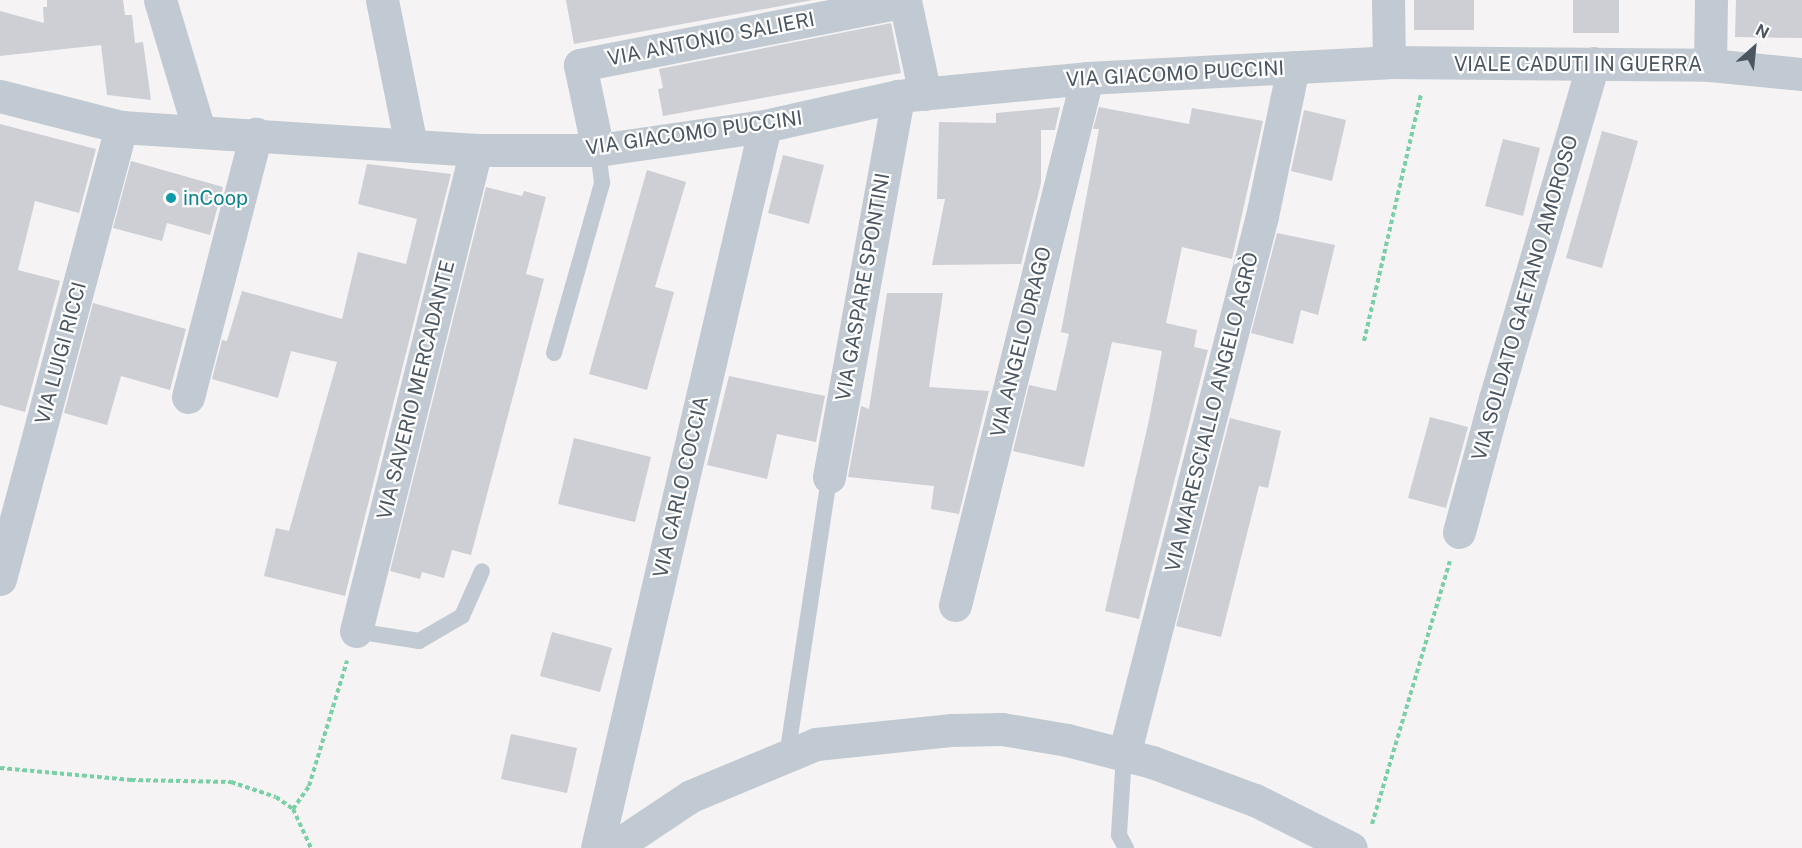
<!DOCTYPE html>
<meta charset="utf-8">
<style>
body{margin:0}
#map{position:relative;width:1802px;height:848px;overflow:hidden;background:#f5f3f3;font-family:"Public Sans",sans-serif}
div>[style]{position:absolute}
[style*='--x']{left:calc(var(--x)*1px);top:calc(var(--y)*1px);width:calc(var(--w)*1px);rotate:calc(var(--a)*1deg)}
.building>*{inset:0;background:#cdcfd5}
.path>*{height:4px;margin-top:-2px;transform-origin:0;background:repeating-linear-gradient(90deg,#7ad0a6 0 4.5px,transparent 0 7.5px)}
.service>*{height:16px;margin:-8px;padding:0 8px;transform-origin:8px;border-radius:8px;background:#c1cad2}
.minor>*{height:33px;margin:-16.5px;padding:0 16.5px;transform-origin:16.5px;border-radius:16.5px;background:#c1cad2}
.tertiary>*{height:33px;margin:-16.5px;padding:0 16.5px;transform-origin:16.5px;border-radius:16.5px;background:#c1cad2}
.dots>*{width:16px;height:16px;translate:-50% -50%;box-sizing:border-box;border:3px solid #fff;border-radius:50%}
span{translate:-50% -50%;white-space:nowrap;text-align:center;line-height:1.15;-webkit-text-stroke:4.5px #fff;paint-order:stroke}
.street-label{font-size:20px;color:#4a5661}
.culture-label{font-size:20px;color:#0d838f}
.left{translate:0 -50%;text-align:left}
.north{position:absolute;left:1724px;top:18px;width:60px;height:60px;-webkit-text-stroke:4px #fff;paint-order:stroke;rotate:27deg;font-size:16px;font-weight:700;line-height:24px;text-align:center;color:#4a5661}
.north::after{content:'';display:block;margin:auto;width:21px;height:27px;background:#4a5661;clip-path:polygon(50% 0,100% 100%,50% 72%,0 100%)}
</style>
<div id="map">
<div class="building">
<div style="clip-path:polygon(47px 0,123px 0,125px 15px,132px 15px,135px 43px,143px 42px,151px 100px,107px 95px,101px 45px,0 56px,0 11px,44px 23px,43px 7px,47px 7px)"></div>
<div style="clip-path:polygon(566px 0,813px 0,574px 44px)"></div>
<div style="clip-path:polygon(1414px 0,1474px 0,1474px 30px,1414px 30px)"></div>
<div style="clip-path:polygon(1573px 0,1619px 0,1619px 33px,1573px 33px)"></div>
<div style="clip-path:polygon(1736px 0,1802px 0,1802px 38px,1735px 37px)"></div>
<div style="clip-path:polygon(891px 23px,901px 73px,663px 116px,658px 89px,663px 88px,659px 69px)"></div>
<div style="clip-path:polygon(1060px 107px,1055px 130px,1041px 130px,1041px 183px,1021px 264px,932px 265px,945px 199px,937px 199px,939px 122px,996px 123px,996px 113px)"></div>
<div style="clip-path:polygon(1099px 107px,1189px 124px,1192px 108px,1263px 121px,1232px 259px,1182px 247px,1166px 323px,1197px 330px,1194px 347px,1208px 350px,1139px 619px,1105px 611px,1149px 420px,1162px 351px,1112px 342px,1084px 467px,1013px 451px,1029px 385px,1056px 391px,1069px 334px,1061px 332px,1099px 129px,1093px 129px)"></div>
<div style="clip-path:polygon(1304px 110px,1346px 120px,1332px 181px,1291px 171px)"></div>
<div style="clip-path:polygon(0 124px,96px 149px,79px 213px,35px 201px,18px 270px,60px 281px,25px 412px,0 405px)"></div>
<div style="clip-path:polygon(1602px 131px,1638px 141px,1602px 268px,1566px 258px)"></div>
<div style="clip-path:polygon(1503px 139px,1540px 148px,1523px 216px,1485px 206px)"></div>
<div style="clip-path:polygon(783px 155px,824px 165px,809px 224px,768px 213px)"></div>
<div style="clip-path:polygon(131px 161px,223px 187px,210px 235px,167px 223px,162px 241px,113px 228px)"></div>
<div style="clip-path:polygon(367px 164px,451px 174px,345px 596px,264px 576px,276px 528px,289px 531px,337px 362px,291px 351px,278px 398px,212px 379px,222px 340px,227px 341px,242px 291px,342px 319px,358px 252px,406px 264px,417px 219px,358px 204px)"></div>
<div style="clip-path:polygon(647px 170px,686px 182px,655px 287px,674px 292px,647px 390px,589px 374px)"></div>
<div style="clip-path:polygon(486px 187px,522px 196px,524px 191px,546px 197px,526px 274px,544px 279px,471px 555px,452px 550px,444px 578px,422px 572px,420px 579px,390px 571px)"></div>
<div style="clip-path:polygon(1277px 233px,1335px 245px,1318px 315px,1301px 310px,1293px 344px,1251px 333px)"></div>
<div style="clip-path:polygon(887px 293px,943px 293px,929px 387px,989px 391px,959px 514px,931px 509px,934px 486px,848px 477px,861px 406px,869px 409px)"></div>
<div style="clip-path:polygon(93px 303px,186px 329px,170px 390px,121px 376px,107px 425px,64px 413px)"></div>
<div style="clip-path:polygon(729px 376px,825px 396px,816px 442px,777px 434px,767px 479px,707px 465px)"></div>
<div style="clip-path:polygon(1430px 417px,1468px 427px,1446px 508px,1408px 498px)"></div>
<div style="clip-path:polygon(1230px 418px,1281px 431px,1268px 488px,1259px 486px,1221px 637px,1176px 626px)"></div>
<div style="clip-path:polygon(574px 438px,651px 457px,635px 522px,558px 504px)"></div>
<div style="clip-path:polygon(552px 632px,612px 648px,600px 692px,540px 676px)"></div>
<div style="clip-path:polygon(511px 734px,577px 748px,567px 793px,501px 779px)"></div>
</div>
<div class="path">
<div style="--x:1364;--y:341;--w:253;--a:-77"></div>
<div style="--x:0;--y:768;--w:132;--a:5.2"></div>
<div style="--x:131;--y:780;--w:100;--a:1.1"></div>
<div style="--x:231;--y:782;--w:47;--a:18.4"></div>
<div style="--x:276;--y:797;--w:21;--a:35"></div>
<div style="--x:293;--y:809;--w:43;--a:65.2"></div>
<div style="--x:293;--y:809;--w:28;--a:-55"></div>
<div style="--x:309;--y:786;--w:131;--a:-73.1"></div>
<div style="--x:1372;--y:824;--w:274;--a:-73.5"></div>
</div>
<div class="service">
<div style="--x:554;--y:353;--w:177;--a:-74.2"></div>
<div style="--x:602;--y:183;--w:33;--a:-97"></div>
<div style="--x:356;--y:631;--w:64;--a:9"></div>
<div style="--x:419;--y:641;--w:50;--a:-30.2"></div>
<div style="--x:462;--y:616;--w:49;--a:-66"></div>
<div style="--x:1124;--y:755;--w:80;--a:93.6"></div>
<div style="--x:1119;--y:835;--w:15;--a:62"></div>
<div style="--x:787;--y:756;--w:282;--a:-81.4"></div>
</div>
<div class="minor">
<div style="--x:160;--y:0;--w:136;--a:73.3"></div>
<div style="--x:382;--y:0;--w:148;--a:78.7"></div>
<div style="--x:1388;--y:0;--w:62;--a:89.1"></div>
<div style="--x:1710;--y:65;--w:65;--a:-89.1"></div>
<div style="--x:598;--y:150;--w:87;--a:-102"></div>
<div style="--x:580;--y:65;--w:331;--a:-11.1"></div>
<div style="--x:905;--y:1;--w:95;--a:77.9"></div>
<div style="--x:188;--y:397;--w:272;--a:-75.5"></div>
<div style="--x:829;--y:477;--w:387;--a:-79.7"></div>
<div style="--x:1459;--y:532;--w:138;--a:-74.9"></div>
<div style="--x:1495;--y:399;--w:350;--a:-73.7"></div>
<div style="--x:0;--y:579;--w:468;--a:-75"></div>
<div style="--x:955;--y:605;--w:543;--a:-75.94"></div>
<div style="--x:356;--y:631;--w:496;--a:-76"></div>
<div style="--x:1124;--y:755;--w:556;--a:-75.64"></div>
<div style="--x:1262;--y:216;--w:152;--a:-78.2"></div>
<div style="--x:597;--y:848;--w:741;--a:-76.9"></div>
</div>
<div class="tertiary">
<div style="--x:0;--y:96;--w:125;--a:14.4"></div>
<div style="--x:121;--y:127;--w:356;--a:3.7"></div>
<div style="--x:476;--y:150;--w:122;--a:0"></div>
<div style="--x:598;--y:150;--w:169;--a:-8.2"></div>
<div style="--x:765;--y:126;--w:136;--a:-12.7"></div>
<div style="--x:898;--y:96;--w:190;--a:-5.4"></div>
<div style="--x:1087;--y:78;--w:302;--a:-3"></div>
<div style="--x:1389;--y:62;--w:321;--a:0.5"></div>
<div style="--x:1710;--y:65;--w:92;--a:5.6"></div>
<div style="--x:613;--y:848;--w:94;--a:-33.7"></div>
<div style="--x:691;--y:796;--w:135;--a:-22.6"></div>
<div style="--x:816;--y:744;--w:137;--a:-5.9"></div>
<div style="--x:952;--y:730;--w:50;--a:-1.1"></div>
<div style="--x:1002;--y:729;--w:66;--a:9.6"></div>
<div style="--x:1067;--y:740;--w:88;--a:14.5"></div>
<div style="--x:1152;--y:762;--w:110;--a:20.3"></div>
<div style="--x:1255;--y:800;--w:107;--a:26.6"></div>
</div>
<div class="dots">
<div style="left:171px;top:198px;background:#0f9aa8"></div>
</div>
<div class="street-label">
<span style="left:711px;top:39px;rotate:-11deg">VIA ANTONIO SALIERI</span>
<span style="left:1578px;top:64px">VIALE CADUTI IN GUERRA</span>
<span style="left:1175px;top:74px;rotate:-3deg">VIA GIACOMO PUCCINI</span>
<span style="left:694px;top:133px;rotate:-8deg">VIA GIACOMO PUCCINI</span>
<span style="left:863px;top:287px;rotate:-80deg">VIA GASPARE SPONTINI</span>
<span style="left:1525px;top:298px;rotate:-74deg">VIA SOLDATO GAETANO AMOROSO</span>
<span style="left:1021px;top:342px;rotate:-76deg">VIA ANGELO DRAGO</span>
<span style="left:61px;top:353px;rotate:-75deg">VIA LUIGI RICCI</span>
<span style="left:416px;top:390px;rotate:-76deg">VIA SAVERIO MERCADANTE</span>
<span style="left:1212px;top:412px;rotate:-76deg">VIA MARESCIALLO ANGELO AGRÒ</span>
<span style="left:681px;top:487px;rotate:-77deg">VIA CARLO COCCIA</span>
</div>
<div class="culture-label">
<span class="left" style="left:183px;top:198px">inCoop</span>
</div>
<div class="north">N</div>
</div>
